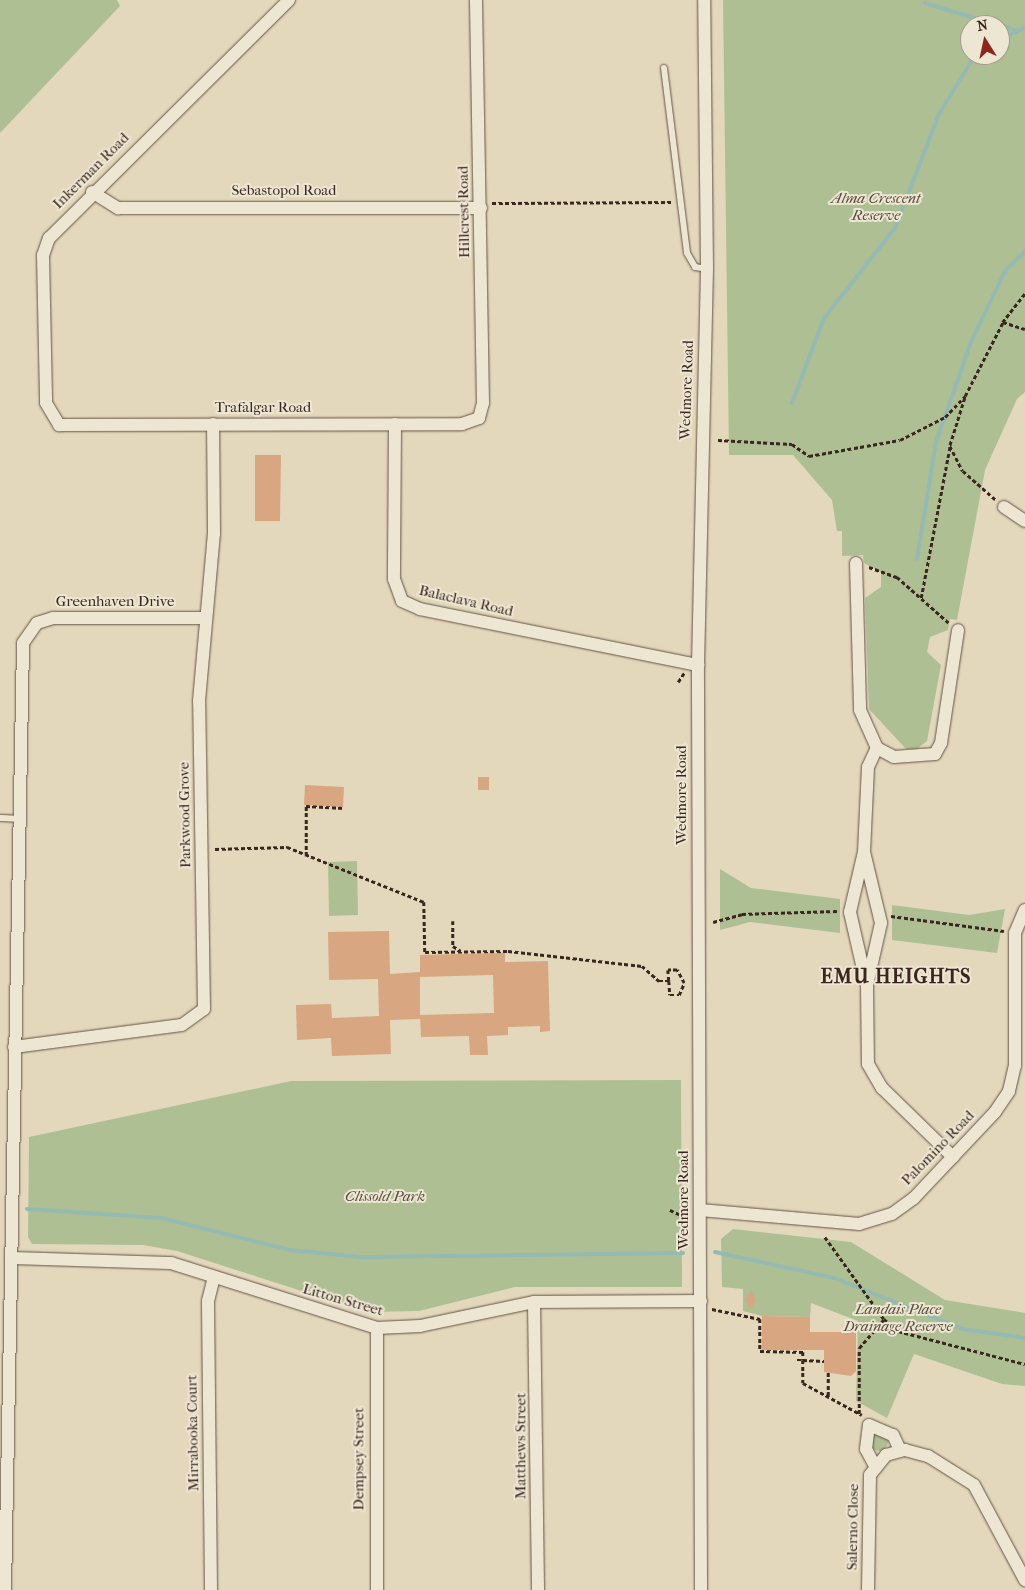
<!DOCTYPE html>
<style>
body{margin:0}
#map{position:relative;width:1025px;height:1590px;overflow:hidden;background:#e3d8bc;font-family:"IM FELL French Canon",serif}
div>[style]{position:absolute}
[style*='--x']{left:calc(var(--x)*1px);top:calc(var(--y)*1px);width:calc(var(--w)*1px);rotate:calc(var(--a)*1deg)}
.green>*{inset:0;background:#afbf94}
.round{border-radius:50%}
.stream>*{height:4px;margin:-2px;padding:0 2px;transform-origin:2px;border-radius:2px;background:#95bab1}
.building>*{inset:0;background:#d8a681}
.path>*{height:2.5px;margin-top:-1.25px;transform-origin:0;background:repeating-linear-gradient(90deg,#3a261e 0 4px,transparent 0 6.5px)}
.roads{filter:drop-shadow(0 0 1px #645246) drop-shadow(0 0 1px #645246)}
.service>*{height:6px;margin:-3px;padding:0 3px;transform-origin:3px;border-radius:3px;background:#ede6d3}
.minor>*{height:12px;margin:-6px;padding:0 6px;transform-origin:6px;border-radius:6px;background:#ede6d3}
span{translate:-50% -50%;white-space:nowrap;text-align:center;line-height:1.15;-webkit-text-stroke:4px #ede6d3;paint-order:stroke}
.street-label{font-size:15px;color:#3a261e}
.park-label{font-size:15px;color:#574c3c;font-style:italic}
.district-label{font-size:20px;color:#3a261e;font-weight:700;letter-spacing:1px}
.north{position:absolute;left:960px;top:15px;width:50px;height:50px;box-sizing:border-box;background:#ede6d3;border:1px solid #a5998b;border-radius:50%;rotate:350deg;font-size:14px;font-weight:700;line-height:20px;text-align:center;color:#3a261e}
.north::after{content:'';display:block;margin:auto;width:18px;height:22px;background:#8f2418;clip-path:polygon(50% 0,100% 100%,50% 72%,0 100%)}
</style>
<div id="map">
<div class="green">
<div style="clip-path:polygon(0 0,117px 0,120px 6px,0 133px)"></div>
<div style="clip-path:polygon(evenodd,723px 0,1025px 0,1025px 392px,1017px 399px,985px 470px,957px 620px,950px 619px,948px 630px,930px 637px,927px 652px,941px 665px,927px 741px,917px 749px,906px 749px,869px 709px,865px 598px,881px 587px,881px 572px,864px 563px,863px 555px,842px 556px,842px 531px,837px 531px,832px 500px,793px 455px,729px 455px,723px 0,970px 25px,1000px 25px,1000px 55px,970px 55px,970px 25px)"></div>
<div style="clip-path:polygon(357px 861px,358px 915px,329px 916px,328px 862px)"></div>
<div style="clip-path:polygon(720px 869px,751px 888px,840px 899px,840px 933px,750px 922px,720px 930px)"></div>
<div style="clip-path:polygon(892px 905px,969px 915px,1005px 909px,997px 953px,892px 940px)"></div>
<div style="clip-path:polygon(681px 1080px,682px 1287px,515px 1287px,419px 1311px,367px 1312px,177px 1251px,143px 1245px,32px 1244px,28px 1237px,29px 1137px,291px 1081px)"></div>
<div style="clip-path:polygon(733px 1229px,851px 1242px,945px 1300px,1025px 1313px,1025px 1386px,1002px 1384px,914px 1354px,887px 1418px,856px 1401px,858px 1321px,811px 1303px,810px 1317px,762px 1316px,743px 1311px,743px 1289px,722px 1287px,721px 1239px)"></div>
<div class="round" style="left:870px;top:1433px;width:18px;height:18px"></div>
</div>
<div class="stream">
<div style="--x:925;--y:3;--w:76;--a:16.8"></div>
<div style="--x:1000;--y:26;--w:16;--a:15"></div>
<div style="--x:1000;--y:39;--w:27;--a:-24"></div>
<div style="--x:792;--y:403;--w:91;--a:-69.4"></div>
<div style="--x:824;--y:318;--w:115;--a:-51.7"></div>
<div style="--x:895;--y:228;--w:122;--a:-68.9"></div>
<div style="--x:939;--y:114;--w:69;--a:-58.6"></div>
<div style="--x:917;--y:559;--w:119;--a:-80.8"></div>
<div style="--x:936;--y:442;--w:106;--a:-70.7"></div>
<div style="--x:971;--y:342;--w:79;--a:-64.4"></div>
<div style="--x:1005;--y:271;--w:28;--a:-44"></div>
<div style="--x:27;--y:1209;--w:135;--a:3.8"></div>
<div style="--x:162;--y:1218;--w:132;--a:14"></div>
<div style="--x:290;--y:1250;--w:71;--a:5.6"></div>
<div style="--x:361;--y:1257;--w:322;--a:-0.7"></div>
<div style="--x:715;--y:1252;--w:122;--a:12.3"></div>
<div style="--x:834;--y:1278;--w:139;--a:21.6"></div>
<div style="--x:963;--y:1329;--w:63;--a:8.3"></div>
</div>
<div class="building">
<div style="clip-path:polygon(255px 455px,281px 455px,280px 521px,255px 521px)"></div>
<div style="clip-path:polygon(478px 777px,489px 777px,489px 790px,478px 790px)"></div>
<div style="clip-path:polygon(305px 785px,344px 787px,343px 807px,304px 805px)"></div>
<div style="clip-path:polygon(389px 931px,390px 974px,420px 972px,420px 1019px,390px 1020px,391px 1054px,332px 1056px,331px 1038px,297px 1040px,296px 1005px,331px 1004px,332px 1018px,379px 1016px,378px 979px,329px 980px,328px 932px)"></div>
<div style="clip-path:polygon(505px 953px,505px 962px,548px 961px,550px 1031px,540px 1032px,540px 1026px,508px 1027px,508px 1035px,487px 1036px,488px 1055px,470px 1055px,469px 1036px,421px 1037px,420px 1015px,494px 1013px,493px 975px,420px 977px,420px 955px)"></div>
<div style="clip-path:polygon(751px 1290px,756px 1300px,751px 1309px,745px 1300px)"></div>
<div style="clip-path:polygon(762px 1316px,810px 1317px,810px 1332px,856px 1332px,856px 1371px,851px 1376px,824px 1372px,824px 1350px,762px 1350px)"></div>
</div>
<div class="path">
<div style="--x:492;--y:203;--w:179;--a:-0.3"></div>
<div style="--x:1025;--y:294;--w:36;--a:128"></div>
<div style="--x:1003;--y:322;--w:23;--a:18"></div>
<div style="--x:965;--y:398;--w:50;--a:107.4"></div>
<div style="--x:950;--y:446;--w:28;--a:63"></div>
<div style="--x:963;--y:471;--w:43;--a:41.2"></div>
<div style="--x:718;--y:440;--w:74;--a:3.1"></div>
<div style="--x:792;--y:444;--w:21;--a:35"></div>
<div style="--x:809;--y:456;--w:92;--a:-10"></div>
<div style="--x:900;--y:440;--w:51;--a:-27.1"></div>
<div style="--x:945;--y:417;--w:29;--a:-46"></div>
<div style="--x:965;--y:396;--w:83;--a:-62.8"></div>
<div style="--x:869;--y:567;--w:30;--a:20"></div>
<div style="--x:897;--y:577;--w:69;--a:41.5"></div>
<div style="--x:921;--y:598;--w:155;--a:-79.2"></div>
<div style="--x:678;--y:682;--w:11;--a:-56"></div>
<div style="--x:215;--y:849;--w:72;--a:-1.6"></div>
<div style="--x:287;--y:847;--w:148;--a:21.9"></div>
<div style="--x:424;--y:902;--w:50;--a:88.9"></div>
<div style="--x:425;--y:952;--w:83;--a:-0.7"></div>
<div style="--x:508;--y:951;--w:135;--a:6.4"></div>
<div style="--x:642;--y:966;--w:23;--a:41"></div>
<div style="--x:659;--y:981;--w:10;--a:0"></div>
<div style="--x:669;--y:981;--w:14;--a:86"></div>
<div style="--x:670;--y:995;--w:9;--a:0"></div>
<div style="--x:679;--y:995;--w:13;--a:-67"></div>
<div style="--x:684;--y:983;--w:15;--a:-118"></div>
<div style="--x:677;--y:970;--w:9;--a:180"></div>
<div style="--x:668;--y:970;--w:11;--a:85"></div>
<div style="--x:306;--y:856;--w:50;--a:-90"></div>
<div style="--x:306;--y:806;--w:38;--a:3"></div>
<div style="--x:891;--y:916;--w:114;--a:7.6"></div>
<div style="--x:453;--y:921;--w:25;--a:90"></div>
<div style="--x:453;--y:946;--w:9;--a:32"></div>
<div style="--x:713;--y:922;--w:30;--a:-15"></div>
<div style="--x:742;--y:914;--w:96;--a:-1.8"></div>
<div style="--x:670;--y:1210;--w:19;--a:25"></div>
<div style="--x:825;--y:1237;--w:101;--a:54.3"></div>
<div style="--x:884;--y:1319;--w:18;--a:41"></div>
<div style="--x:898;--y:1331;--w:131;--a:14.6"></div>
<div style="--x:712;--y:1309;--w:49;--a:11.8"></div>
<div style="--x:760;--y:1319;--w:32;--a:90"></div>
<div style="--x:760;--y:1351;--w:43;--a:1.3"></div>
<div style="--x:803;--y:1352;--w:8;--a:90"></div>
<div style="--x:803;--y:1360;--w:21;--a:3"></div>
<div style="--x:797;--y:1360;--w:6;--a:0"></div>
<div style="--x:803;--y:1360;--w:23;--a:90"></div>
<div style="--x:803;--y:1383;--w:67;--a:28.5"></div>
<div style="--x:828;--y:1396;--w:24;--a:-90"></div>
<div style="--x:859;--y:1414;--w:66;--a:-90"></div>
<div style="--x:859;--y:1348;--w:38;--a:-49"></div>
</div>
<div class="roads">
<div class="service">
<div style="--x:664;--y:68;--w:186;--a:82.9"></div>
<div style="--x:687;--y:253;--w:16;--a:60"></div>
<div style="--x:695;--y:267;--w:12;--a:9"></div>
<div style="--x:0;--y:818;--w:18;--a:3"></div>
</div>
<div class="minor">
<div style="--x:289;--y:0;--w:338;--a:135.2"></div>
<div style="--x:49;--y:238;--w:18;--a:109"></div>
<div style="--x:43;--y:255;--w:148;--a:88.8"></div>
<div style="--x:46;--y:403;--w:26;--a:59"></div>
<div style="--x:59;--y:425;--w:403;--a:-0.1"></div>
<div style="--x:462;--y:424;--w:18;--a:-19"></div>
<div style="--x:479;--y:418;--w:16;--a:-75"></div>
<div style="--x:483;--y:403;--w:403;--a:-91"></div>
<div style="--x:92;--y:192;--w:31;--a:32"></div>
<div style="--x:118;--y:208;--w:363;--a:0"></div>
<div style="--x:395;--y:424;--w:155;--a:90.4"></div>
<div style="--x:394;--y:579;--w:23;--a:70"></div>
<div style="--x:402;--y:601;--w:20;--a:24"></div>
<div style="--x:420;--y:609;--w:284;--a:11.4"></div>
<div style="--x:1004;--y:507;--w:25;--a:34"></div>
<div style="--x:856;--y:563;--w:147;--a:88.4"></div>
<div style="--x:860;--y:710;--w:42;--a:65.9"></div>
<div style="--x:877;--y:748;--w:19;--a:28"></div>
<div style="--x:894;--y:757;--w:41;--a:-4.2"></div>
<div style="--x:935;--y:754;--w:13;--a:-61"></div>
<div style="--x:941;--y:743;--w:114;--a:-81.4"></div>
<div style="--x:864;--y:852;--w:73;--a:76.5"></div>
<div style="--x:881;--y:923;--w:64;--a:102.7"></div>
<div style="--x:867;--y:985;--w:79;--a:89.3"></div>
<div style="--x:868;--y:1064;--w:28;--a:60"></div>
<div style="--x:882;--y:1088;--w:99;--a:44.2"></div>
<div style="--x:866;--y:982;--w:72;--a:-102.9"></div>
<div style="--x:850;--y:912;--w:62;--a:-76.9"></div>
<div style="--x:864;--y:852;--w:85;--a:-87.3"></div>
<div style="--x:868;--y:767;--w:21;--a:-65"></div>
<div style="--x:14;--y:1047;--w:169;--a:-7.5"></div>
<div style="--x:182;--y:1025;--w:27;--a:-36"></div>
<div style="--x:204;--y:1009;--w:308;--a:-90.9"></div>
<div style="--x:199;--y:701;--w:168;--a:-84.9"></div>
<div style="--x:214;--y:534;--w:110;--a:-90.5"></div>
<div style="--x:700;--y:1210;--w:160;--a:5"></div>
<div style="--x:859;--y:1224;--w:34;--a:-17"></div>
<div style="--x:892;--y:1214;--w:27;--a:-36"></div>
<div style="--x:914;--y:1198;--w:118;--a:-46.7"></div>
<div style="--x:995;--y:1112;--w:25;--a:-56"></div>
<div style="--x:1009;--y:1091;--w:26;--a:-77"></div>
<div style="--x:1015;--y:1066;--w:133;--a:-90"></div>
<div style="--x:1015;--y:933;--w:25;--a:-67"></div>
<div style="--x:11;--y:1258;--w:160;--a:1.8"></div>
<div style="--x:171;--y:1263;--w:216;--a:17.5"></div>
<div style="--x:377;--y:1328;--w:43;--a:-2.7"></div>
<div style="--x:420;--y:1326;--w:116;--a:-11.9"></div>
<div style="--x:534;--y:1302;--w:167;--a:-0.3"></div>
<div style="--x:534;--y:1302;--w:288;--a:89.2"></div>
<div style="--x:875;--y:1466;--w:19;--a:-118"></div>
<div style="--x:866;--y:1449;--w:24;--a:-83"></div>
<div style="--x:869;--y:1425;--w:26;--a:23"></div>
<div style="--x:893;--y:1435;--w:17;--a:65"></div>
<div style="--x:5;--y:1590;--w:947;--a:-88.91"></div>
<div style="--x:23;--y:643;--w:24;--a:-55"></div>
<div style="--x:37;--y:623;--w:17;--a:-17"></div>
<div style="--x:53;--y:618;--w:153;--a:0"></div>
<div style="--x:211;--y:1590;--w:289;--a:-90.6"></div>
<div style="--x:208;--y:1301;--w:25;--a:-76"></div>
<div style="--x:377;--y:1590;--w:262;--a:-90"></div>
<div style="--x:701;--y:1590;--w:925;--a:-90.19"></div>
<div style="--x:698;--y:665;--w:396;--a:-88.7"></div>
<div style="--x:707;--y:269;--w:269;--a:-90.6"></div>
<div style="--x:868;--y:1590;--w:115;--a:-89"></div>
<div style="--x:870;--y:1475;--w:26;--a:-51"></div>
<div style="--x:886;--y:1455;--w:20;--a:-15"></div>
<div style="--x:905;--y:1450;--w:24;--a:15"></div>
<div style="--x:928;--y:1456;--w:54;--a:32.2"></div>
<div style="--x:974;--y:1485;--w:108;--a:61.8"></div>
</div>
</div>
<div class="street-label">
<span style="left:91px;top:171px;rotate:-45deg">Inkerman Road</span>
<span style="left:284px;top:191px">Sebastopol Road</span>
<span style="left:464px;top:212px;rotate:-91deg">Hillcrest Road</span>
<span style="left:687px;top:390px;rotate:-88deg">Wedmore Road</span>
<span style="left:263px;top:408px">Trafalgar Road</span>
<span style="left:466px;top:601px;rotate:13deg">Balaclava Road</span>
<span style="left:115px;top:602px">Greenhaven Drive</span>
<span style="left:682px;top:795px;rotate:-90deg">Wedmore Road</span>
<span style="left:185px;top:815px;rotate:-91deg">Parkwood Grove</span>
<span style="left:938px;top:1148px;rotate:-46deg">Palomino Road</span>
<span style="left:684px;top:1200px;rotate:-90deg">Wedmore Road</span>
<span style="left:343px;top:1300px;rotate:16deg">Litton Street</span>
<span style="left:193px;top:1433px;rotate:-91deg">Mirrabooka Court</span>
<span style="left:521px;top:1446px;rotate:-90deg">Matthews Street</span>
<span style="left:359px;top:1459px;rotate:-90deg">Dempsey Street</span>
<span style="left:853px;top:1527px;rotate:-89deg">Salerno Close</span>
</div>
<div class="park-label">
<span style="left:876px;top:207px">Alma Crescent<br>Reserve</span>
<span style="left:385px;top:1197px">Clissold Park</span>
<span style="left:898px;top:1318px">Landais Place<br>Drainage Reserve</span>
</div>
<div class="district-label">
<span style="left:896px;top:976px">EMU HEIGHTS</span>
</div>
<div class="north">N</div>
</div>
